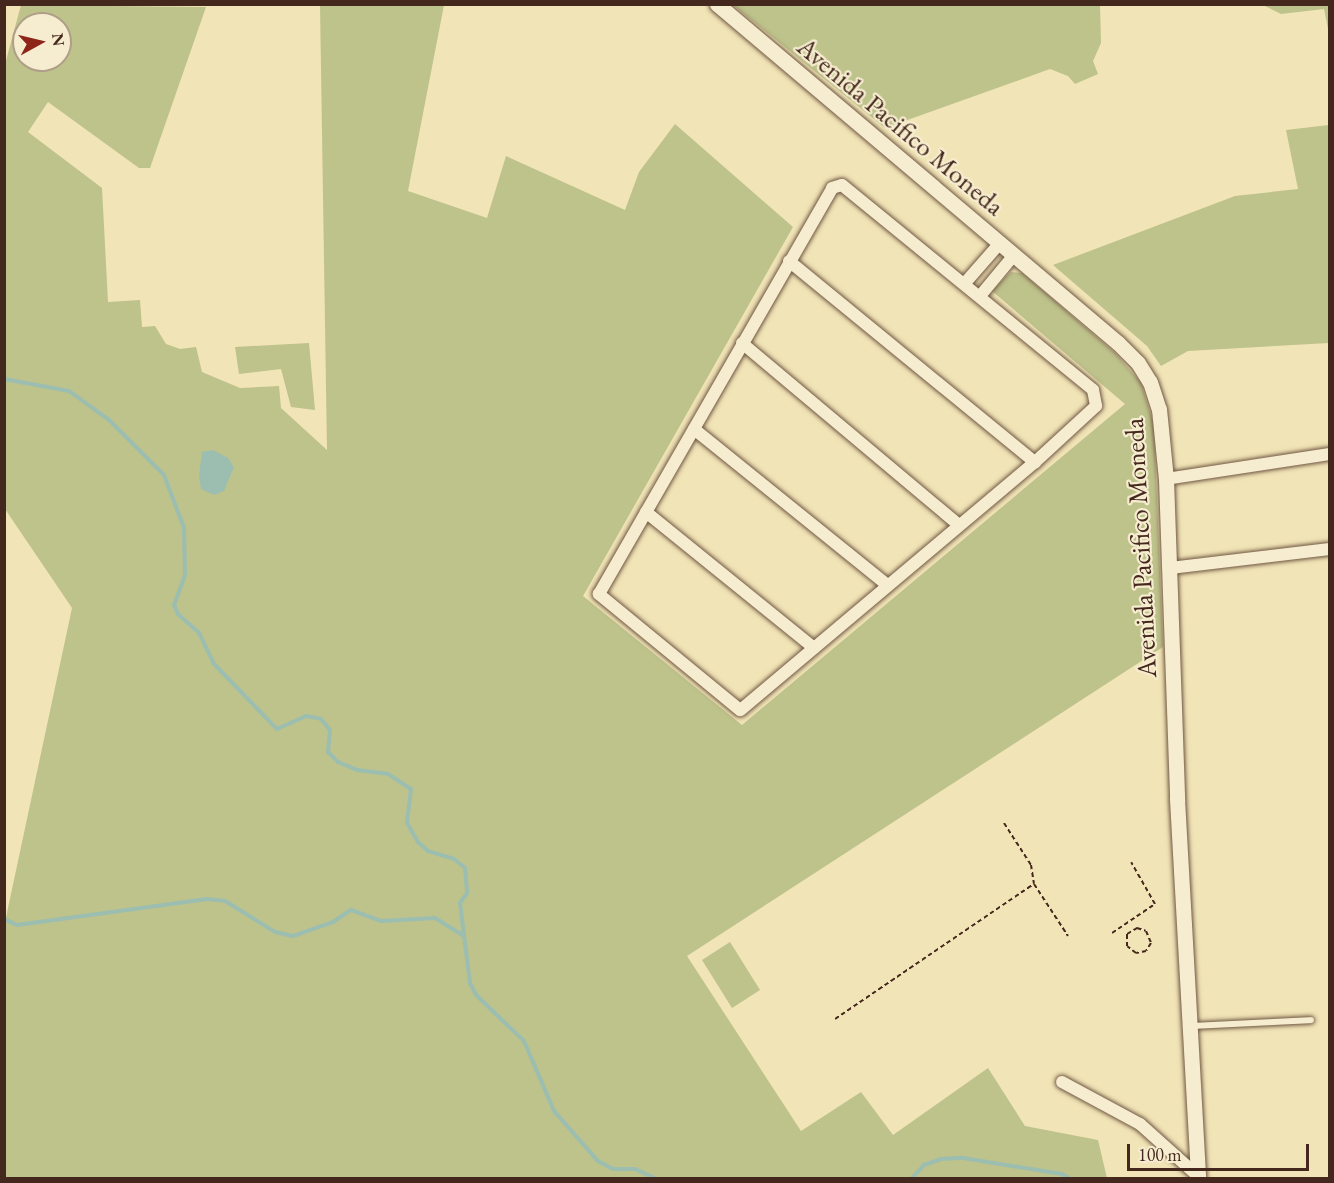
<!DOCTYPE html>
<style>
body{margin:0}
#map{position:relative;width:1334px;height:1183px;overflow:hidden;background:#f1e4b6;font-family:"EB Garamond",serif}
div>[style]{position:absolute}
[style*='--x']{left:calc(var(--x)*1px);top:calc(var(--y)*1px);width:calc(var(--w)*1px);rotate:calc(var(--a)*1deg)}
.green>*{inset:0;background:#bec28b}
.water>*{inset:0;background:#9bbeb1}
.stream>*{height:4px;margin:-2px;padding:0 2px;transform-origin:2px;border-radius:2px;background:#9bbeb1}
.path>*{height:2px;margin-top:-1px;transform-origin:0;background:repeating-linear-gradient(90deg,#45281d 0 4.5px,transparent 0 7.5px)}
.roads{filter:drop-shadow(0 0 2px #705743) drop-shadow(0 0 2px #705743)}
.service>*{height:6px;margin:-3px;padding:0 3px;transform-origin:3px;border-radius:3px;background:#f6edd0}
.minor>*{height:12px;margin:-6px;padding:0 6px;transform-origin:6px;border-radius:6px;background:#f6edd0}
.tertiary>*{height:15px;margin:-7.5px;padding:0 7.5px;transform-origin:7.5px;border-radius:7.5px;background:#f6edd0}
span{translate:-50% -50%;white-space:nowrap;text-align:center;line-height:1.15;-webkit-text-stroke:4.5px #f6edd0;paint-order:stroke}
.street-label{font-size:27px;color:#45281d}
.frame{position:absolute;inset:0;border:6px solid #45281d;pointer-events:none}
.north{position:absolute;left:12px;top:12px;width:60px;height:60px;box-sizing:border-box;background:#f6edd0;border:2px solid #af9e88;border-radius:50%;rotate:82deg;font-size:16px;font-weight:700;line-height:24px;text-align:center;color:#45281d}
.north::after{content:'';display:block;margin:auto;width:21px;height:27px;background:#8f2418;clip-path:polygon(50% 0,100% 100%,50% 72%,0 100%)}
.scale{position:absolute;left:1127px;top:1144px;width:182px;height:27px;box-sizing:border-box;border:3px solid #45281d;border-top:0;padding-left:8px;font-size:18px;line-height:21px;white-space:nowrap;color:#45281d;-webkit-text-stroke:4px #f6edd0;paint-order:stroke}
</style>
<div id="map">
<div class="green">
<div style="clip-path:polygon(evenodd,21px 5px,206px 7px,150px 168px,139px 168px,48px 102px,28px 132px,102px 188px,108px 302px,140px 300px,142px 327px,155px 326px,166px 344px,180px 349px,196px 347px,202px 372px,240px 388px,279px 386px,281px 408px,327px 450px,320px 5px,444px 5px,408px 191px,487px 218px,506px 156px,625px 210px,639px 172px,675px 124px,793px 227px,583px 596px,742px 725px,1125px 404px,992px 291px,1011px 272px,1022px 273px,1116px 354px,1141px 383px,1154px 425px,1163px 647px,687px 956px,801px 1131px,861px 1092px,893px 1135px,988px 1068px,1025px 1126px,1098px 1140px,1107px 1178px,5px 1178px,5px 922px,72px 608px,5px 509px,4px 68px,21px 5px,24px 24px,60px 24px,60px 60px,24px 60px,24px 24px)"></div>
<div style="clip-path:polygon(733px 5px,1100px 5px,1101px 43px,1093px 61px,1098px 74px,1075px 84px,1068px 76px,1050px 69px,885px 128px)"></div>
<div style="clip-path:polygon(1263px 5px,1329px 5px,1329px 34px,1324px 9px,1281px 14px)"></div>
<div style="clip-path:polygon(1329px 125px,1329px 343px,1188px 351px,1161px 366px,1147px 346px,1053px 265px,1235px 196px,1298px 189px,1286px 130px)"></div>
<div style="clip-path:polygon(309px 343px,315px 410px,291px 407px,281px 369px,239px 374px,235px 347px)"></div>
<div style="clip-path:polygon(730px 942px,760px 990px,732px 1008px,702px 960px)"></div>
</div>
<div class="water">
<div style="clip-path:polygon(213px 450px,228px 458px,234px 467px,224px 491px,214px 495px,201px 489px,199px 476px,202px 452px)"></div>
</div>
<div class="stream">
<div style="--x:4;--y:379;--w:66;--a:10.5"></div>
<div style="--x:69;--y:391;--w:49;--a:35.9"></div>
<div style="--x:109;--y:420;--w:78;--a:45"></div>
<div style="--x:164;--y:475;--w:57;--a:69.3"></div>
<div style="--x:184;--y:528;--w:47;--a:88.8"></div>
<div style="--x:185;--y:575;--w:32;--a:110"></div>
<div style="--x:174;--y:605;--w:10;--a:66"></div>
<div style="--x:178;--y:614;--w:28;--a:42"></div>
<div style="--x:199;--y:633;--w:34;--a:64"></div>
<div style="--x:214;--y:664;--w:91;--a:45.9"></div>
<div style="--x:277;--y:729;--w:32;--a:-24"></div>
<div style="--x:306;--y:716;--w:15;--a:11"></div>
<div style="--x:321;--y:719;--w:14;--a:51"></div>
<div style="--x:330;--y:730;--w:22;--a:95"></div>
<div style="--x:328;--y:752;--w:14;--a:45"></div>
<div style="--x:338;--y:762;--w:21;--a:23"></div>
<div style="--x:357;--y:770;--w:31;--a:7"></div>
<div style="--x:388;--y:774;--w:27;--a:33"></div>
<div style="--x:411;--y:789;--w:34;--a:97"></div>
<div style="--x:407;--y:823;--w:22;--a:60"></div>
<div style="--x:418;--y:842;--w:13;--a:42"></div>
<div style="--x:428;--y:851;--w:27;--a:17"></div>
<div style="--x:454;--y:859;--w:14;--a:39"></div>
<div style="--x:465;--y:868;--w:25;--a:85"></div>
<div style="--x:467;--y:893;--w:12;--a:125"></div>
<div style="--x:460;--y:903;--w:81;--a:82.9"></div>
<div style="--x:470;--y:983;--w:13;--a:63"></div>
<div style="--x:476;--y:995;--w:66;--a:43.8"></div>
<div style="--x:524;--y:1041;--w:76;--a:66.8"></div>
<div style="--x:554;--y:1111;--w:67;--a:48.7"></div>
<div style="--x:598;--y:1161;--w:17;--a:28"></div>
<div style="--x:613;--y:1169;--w:22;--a:0"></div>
<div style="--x:635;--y:1169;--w:21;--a:25"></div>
<div style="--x:4;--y:919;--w:14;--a:25"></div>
<div style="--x:17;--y:925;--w:192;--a:-7.8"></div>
<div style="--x:207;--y:899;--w:18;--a:6"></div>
<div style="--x:225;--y:901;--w:59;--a:31.8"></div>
<div style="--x:275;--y:932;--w:18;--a:13"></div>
<div style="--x:293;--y:936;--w:42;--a:-19.3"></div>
<div style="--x:333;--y:922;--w:22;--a:-34"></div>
<div style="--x:351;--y:910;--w:33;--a:20"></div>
<div style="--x:382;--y:921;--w:53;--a:-3.2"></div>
<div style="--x:435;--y:918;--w:34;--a:32"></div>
<div style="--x:912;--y:1178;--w:18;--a:-47"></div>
<div style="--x:924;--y:1165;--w:18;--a:-19"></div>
<div style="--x:941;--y:1159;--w:22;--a:-3"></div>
<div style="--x:963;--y:1158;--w:100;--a:9.2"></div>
<div style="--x:1062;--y:1174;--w:8;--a:30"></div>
</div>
<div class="path">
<div style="--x:1004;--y:823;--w:50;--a:57.3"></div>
<div style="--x:1031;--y:865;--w:19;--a:81"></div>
<div style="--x:1034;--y:884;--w:62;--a:56.8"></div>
<div style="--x:1137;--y:928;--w:9;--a:18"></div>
<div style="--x:1146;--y:931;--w:13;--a:67"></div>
<div style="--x:1151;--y:943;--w:9;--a:122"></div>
<div style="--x:1146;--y:951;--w:10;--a:169"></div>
<div style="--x:1136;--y:953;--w:11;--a:-142"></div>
<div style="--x:1127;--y:946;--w:12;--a:-90"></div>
<div style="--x:1127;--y:934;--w:12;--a:-31"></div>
<div style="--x:1112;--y:933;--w:52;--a:-34"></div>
<div style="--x:1155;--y:904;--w:48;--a:-119.7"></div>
<div style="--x:835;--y:1019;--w:240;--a:-34.2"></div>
</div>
<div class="roads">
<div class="service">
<div style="--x:1190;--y:1026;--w:121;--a:-2.8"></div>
</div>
<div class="minor">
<div style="--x:842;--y:185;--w:324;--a:39.2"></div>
<div style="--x:1093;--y:390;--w:16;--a:79"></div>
<div style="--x:1096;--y:406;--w:83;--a:137.4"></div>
<div style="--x:1035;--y:462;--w:385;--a:139.9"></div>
<div style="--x:740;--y:710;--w:183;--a:-140.6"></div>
<div style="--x:599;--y:594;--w:468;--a:-60.1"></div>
<div style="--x:832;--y:188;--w:10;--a:-17"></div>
<div style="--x:789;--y:261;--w:318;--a:39.3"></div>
<div style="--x:965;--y:283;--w:53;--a:-48.8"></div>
<div style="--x:980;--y:296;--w:53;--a:-50.3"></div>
<div style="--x:742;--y:343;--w:283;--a:40"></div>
<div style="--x:694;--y:429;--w:248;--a:38.9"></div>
<div style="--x:1166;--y:479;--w:166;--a:-8.7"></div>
<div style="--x:646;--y:512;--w:216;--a:39"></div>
<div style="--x:1170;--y:568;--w:161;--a:-6.8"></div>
<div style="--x:1062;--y:1082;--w:89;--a:28.3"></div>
<div style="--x:1140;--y:1124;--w:76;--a:41.8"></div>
</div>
<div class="tertiary">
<div style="--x:717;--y:4;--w:525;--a:40.21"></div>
<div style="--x:1118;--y:343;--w:28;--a:45"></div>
<div style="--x:1138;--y:363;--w:22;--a:58"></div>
<div style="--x:1150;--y:382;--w:28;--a:72"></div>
<div style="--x:1159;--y:409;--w:70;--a:84.3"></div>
<div style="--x:1166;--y:479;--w:320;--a:88"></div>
<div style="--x:1177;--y:799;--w:380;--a:86.8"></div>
</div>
</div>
<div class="street-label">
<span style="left:901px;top:126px;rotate:40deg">Avenida Pacifico Moneda</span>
<span style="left:1140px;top:548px;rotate:-93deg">Avenida Pacifico Moneda</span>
</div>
<div class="frame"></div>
<div class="north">N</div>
<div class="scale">100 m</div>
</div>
